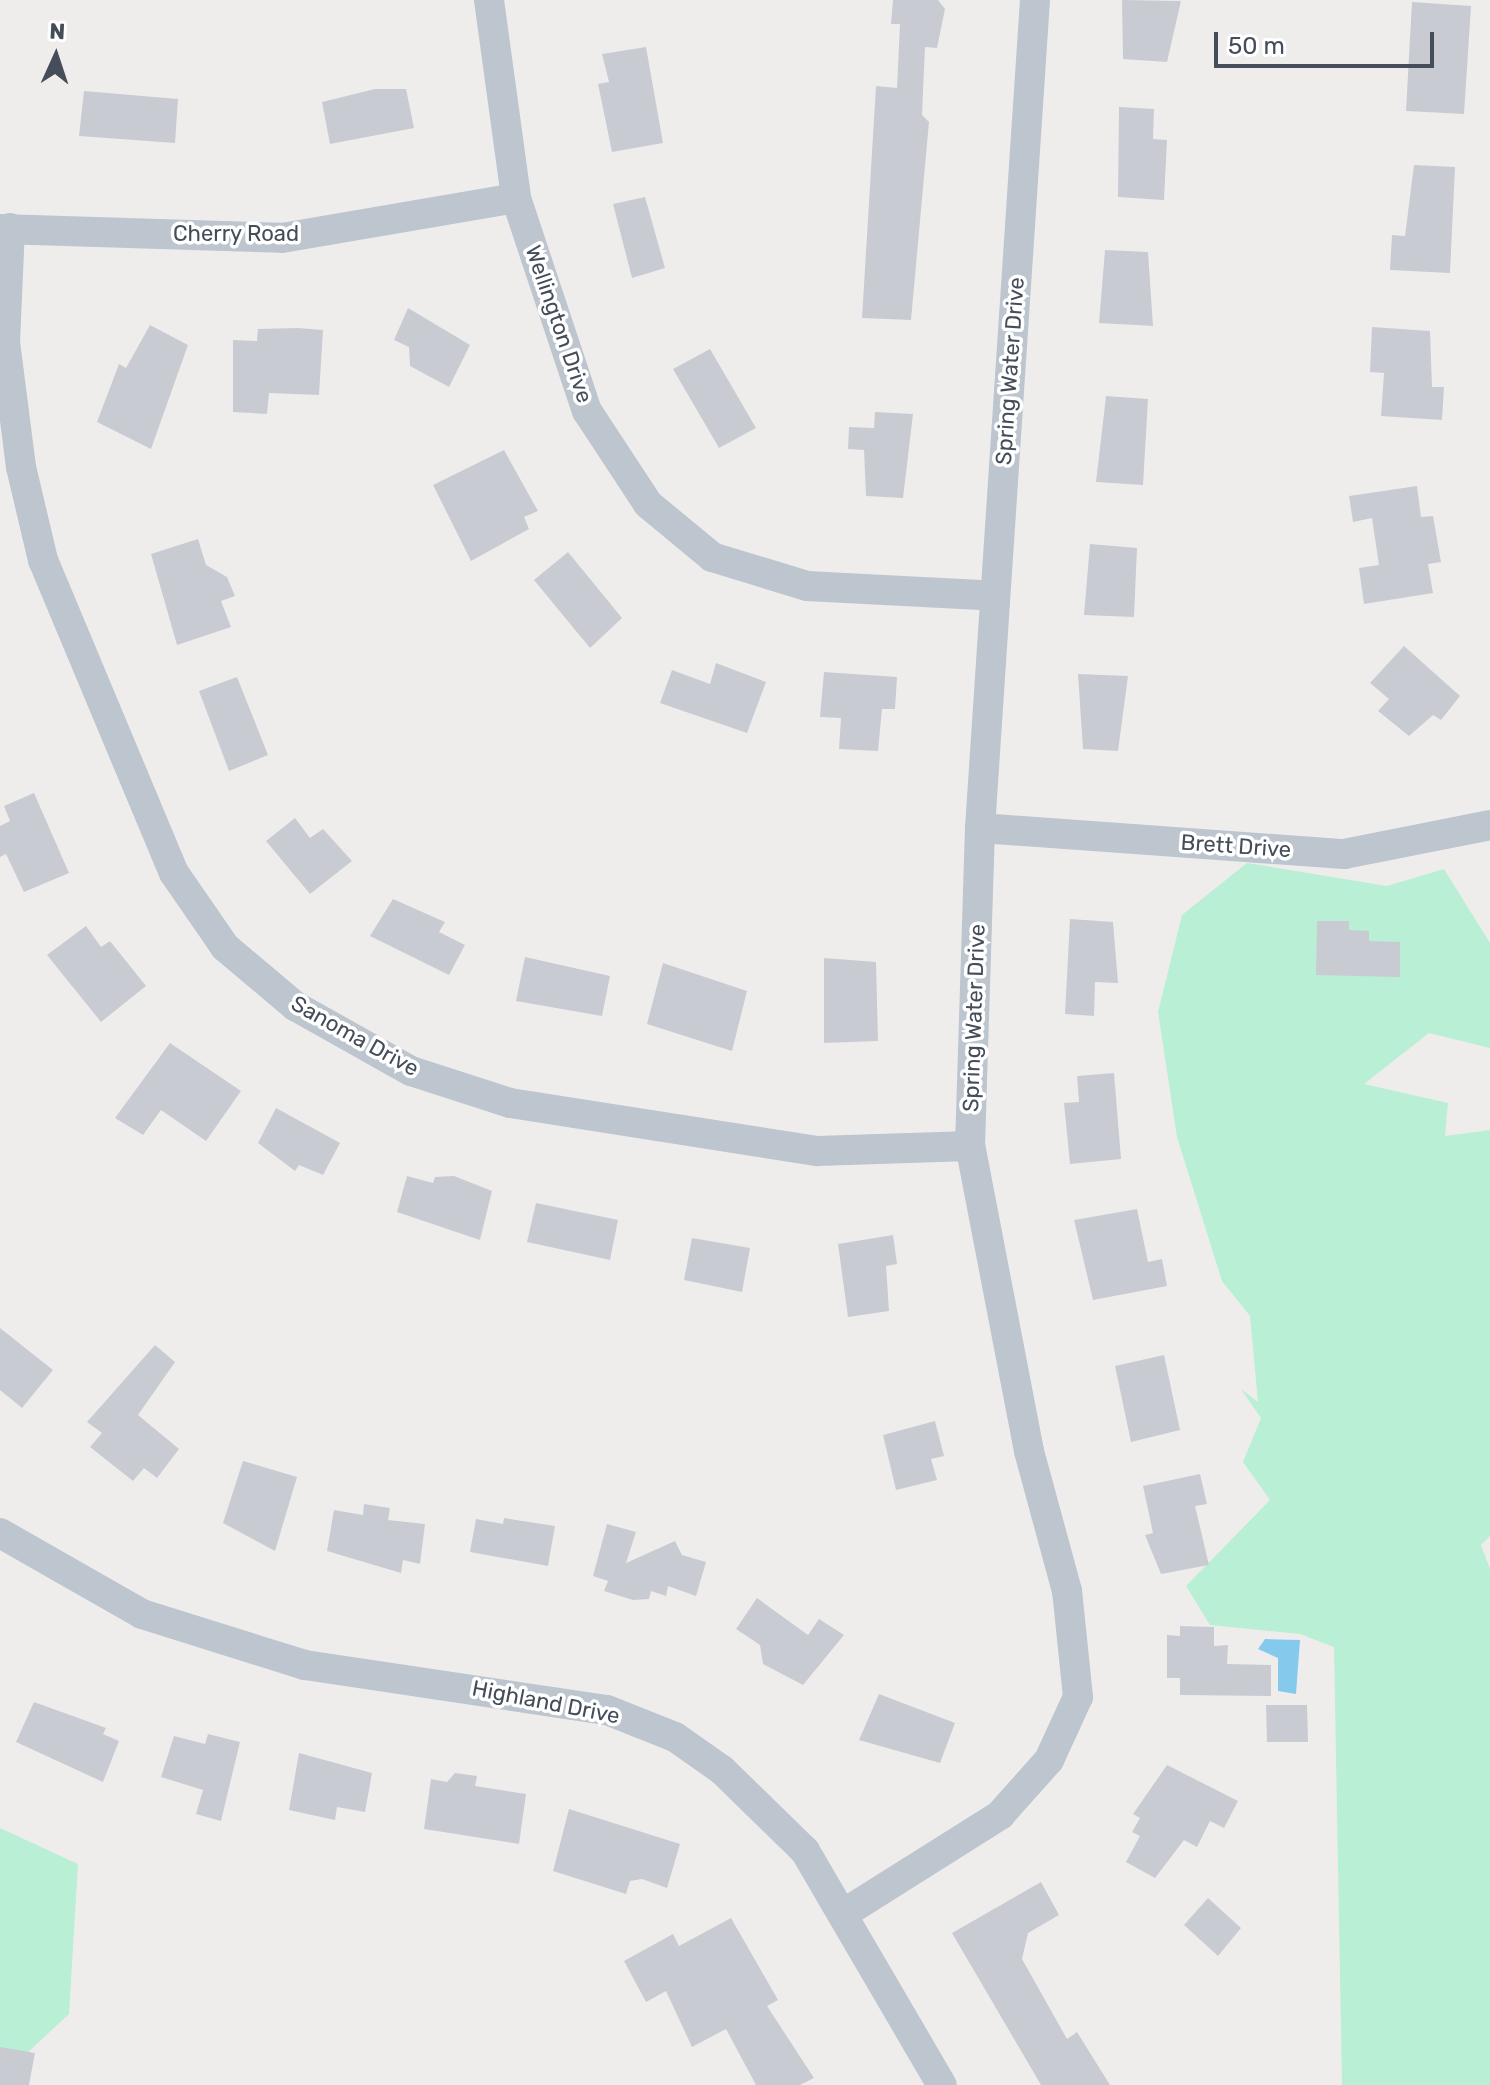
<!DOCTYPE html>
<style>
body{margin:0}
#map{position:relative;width:1490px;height:2085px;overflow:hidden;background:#efedec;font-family:Rubik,sans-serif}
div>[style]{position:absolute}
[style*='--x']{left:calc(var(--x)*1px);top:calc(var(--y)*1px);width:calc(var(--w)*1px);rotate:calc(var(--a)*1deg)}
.green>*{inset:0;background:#b9efd4}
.water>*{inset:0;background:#85caed}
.building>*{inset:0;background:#c9cbd3}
.minor>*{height:30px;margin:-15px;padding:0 15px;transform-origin:15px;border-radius:15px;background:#bdc5cf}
span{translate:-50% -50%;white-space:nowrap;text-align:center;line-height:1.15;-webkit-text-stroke:7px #fff;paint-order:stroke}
.street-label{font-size:22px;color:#454d5a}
.north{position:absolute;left:16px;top:16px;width:80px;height:80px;-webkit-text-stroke:6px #fff;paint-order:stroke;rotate:3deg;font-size:22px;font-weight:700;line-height:32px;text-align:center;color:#454d5a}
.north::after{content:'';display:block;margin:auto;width:28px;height:36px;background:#454d5a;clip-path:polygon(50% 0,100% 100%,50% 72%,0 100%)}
.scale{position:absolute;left:1214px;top:32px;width:220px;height:36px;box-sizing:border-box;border:4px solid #454d5a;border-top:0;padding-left:10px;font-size:24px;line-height:28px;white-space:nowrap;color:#454d5a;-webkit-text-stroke:6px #fff;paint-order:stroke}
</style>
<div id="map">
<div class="green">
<div style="clip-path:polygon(1247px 863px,1387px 886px,1444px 869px,1490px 943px,1490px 1048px,1429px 1033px,1364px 1084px,1448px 1103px,1445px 1136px,1490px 1130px,1490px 1536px,1481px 1545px,1490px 1569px,1490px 2085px,1342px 2085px,1334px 1647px,1300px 1634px,1210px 1625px,1186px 1586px,1270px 1500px,1243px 1462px,1261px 1418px,1241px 1389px,1258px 1402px,1250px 1316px,1222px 1281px,1177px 1137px,1158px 1012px,1182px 915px)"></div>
<div style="clip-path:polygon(0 1828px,78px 1864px,69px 2014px,25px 2055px,0 2057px)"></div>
</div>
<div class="water">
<div style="clip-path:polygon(1265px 1639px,1300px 1640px,1296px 1694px,1278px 1691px,1278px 1658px,1258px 1649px)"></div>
</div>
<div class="building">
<div style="clip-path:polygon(893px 0,938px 0,945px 9px,937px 48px,925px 47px,922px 115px,929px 122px,911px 320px,862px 318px,876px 86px,897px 88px,900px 24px,891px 24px)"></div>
<div style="clip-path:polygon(1122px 0,1181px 1px,1167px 62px,1123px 59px)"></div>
<div style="clip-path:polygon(1412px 2px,1471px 6px,1464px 114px,1406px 111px)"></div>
<div style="clip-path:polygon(646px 47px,663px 143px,612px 152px,598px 84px,609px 82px,602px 54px)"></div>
<div style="clip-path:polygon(375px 89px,406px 89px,414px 128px,330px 144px,322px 102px)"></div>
<div style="clip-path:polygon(84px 91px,178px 99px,175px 143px,79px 136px)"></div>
<div style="clip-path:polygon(1119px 107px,1154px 109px,1153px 139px,1167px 140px,1164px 200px,1118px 197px)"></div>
<div style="clip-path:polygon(1414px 165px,1455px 167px,1450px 273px,1390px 270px,1392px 235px,1405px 236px)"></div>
<div style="clip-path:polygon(645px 197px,665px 268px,632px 278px,613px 204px)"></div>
<div style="clip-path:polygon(1105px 250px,1148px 252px,1153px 326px,1099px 323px)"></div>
<div style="clip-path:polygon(408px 308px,470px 345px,449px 387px,410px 366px,409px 347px,394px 340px)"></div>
<div style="clip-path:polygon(150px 325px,188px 345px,151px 449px,97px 422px,119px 364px,126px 368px)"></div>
<div style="clip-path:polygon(1372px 327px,1430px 331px,1432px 387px,1444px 387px,1442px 420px,1381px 416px,1384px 373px,1370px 372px)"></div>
<div style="clip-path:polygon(298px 328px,323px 330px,319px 395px,269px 393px,267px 414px,233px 412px,233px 340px,257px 341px,258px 329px)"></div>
<div style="clip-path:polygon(710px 349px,756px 428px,719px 448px,673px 369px)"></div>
<div style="clip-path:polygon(1106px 396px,1148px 399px,1143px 485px,1096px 482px)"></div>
<div style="clip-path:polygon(875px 412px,913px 414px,903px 498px,866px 496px,864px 450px,848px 449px,849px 427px,874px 428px)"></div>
<div style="clip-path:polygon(504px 450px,538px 511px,524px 517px,529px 529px,471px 561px,433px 485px)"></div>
<div style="clip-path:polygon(1417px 486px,1421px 517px,1433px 516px,1441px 562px,1428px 564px,1433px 593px,1364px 604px,1359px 568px,1379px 565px,1372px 518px,1353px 522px,1349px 496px)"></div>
<div style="clip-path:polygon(198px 539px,206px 565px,227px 577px,235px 596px,221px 601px,231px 627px,177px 645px,151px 554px)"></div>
<div style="clip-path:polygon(1090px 544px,1137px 548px,1134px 617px,1084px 615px)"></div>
<div style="clip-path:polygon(568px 552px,622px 618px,590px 648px,534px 580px)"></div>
<div style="clip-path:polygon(1404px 646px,1460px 696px,1441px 720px,1433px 715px,1409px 736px,1378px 711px,1389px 699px,1370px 683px)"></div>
<div style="clip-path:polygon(716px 663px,766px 682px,747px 733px,660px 703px,672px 670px,710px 684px)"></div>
<div style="clip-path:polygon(824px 672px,897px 677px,895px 709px,882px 709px,878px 751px,839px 749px,841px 718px,820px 717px)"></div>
<div style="clip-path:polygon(1078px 674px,1128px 676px,1118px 751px,1083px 749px)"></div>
<div style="clip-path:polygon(237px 677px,268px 755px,229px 771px,199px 691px)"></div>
<div style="clip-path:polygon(34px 793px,69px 873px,24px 892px,6px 854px,0 857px,0 826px,10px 821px,4px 806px)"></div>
<div style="clip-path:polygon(295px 818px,310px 838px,323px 829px,352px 861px,310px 894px,266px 841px)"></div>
<div style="clip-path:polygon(393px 899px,445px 922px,439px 932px,465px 945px,449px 975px,370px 936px)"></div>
<div style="clip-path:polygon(1070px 919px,1113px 922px,1118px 983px,1095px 982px,1094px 1016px,1065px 1014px)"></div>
<div style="clip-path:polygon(1317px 921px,1349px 921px,1349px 930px,1369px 931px,1369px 941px,1400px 942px,1400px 977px,1316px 975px)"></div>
<div style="clip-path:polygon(86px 926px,101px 947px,110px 941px,146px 986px,101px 1022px,47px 955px)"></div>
<div style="clip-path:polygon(525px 957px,610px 976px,602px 1016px,516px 1001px)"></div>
<div style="clip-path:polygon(824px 958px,876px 962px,878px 1041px,824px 1043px)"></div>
<div style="clip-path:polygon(663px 963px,747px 991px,732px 1051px,647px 1024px)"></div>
<div style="clip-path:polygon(170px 1043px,241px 1091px,206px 1141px,161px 1110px,143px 1135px,115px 1118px)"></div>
<div style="clip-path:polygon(1114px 1073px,1121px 1159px,1070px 1164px,1064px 1103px,1079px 1102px,1077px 1076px)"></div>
<div style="clip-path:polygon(276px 1108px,340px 1143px,323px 1175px,299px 1165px,295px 1171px,258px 1143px)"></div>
<div style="clip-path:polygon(407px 1176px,433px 1183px,435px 1177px,454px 1176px,492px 1191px,480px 1240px,397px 1212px)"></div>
<div style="clip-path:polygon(536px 1203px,618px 1220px,610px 1260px,527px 1242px)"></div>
<div style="clip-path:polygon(1137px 1209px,1148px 1262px,1162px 1259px,1167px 1286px,1093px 1300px,1074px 1220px)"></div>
<div style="clip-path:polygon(893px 1235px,897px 1264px,886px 1266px,889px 1311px,848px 1317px,838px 1244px)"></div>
<div style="clip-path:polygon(692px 1238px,750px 1248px,742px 1292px,684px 1280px)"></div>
<div style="clip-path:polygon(0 1328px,53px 1370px,22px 1408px,0 1390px)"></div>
<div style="clip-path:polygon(155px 1345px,175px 1362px,138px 1415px,179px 1449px,157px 1478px,144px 1468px,133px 1481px,90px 1447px,102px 1433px,87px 1422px)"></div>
<div style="clip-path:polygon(1164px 1355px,1180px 1430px,1131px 1442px,1115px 1366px)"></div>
<div style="clip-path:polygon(935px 1421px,944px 1456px,931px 1459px,937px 1480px,896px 1490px,883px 1435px)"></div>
<div style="clip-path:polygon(243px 1461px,297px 1477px,275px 1551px,223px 1523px)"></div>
<div style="clip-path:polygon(1200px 1474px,1207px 1504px,1195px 1506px,1209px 1565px,1161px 1574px,1145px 1535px,1153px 1533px,1143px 1486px)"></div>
<div style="clip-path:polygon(364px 1504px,390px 1508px,388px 1520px,425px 1524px,420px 1564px,403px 1560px,401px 1573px,327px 1551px,334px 1510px,363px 1515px)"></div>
<div style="clip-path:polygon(504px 1518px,555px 1526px,548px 1566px,470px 1552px,476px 1519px,503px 1524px)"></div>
<div style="clip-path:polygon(607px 1524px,636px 1532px,626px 1563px,675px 1541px,682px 1555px,706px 1562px,696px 1596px,668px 1586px,666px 1596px,651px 1591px,649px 1599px,633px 1600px,604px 1591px,608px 1581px,593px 1576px)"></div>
<div style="clip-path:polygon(757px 1598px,808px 1635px,819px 1619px,844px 1635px,803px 1685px,763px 1664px,760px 1645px,736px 1629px)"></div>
<div style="clip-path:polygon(1180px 1626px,1214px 1627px,1214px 1646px,1228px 1645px,1227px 1664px,1271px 1665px,1271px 1696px,1180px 1695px,1180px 1678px,1167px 1678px,1167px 1635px,1180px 1636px)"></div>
<div style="clip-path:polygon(879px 1694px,955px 1723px,940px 1763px,859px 1740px)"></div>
<div style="clip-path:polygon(34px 1702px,106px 1728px,103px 1734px,119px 1741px,103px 1782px,16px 1742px)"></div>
<div style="clip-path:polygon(1266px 1705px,1307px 1705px,1308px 1742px,1267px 1742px)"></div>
<div style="clip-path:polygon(208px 1734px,240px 1742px,221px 1821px,196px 1814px,203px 1790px,161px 1777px,174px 1736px,205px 1744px)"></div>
<div style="clip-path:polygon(299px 1753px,372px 1773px,365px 1812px,337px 1807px,335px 1820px,289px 1810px)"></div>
<div style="clip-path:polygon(1167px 1765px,1238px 1801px,1224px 1828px,1210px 1821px,1197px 1847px,1184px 1840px,1155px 1878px,1126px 1862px,1140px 1836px,1132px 1832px,1140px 1818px,1133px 1814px)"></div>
<div style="clip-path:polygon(455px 1773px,477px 1776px,475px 1786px,526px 1794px,519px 1844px,424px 1829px,431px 1779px,447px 1782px)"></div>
<div style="clip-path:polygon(569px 1809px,680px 1844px,667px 1888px,642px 1879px,630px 1881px,626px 1894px,553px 1871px)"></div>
<div style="clip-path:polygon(1041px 1882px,1059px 1915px,1028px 1933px,1022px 1959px,1067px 2039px,1077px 2032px,1110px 2085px,1041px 2085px,952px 1933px)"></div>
<div style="clip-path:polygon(1208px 1898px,1241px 1928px,1218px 1956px,1184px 1925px)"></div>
<div style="clip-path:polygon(731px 1918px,778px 2000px,767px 2006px,814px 2078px,800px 2085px,756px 2085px,726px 2029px,692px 2047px,666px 1991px,646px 2002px,624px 1961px,673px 1934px,679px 1946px)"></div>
<div style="clip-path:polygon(0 2047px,35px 2053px,29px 2085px,0 2085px)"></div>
</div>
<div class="minor">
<div style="--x:489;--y:0;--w:200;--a:82.2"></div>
<div style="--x:516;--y:198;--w:225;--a:71.6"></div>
<div style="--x:587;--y:411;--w:111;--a:56.7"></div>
<div style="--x:648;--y:504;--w:83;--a:39.6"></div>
<div style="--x:712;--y:557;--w:99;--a:17"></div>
<div style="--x:807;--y:586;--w:188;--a:3"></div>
<div style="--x:10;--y:228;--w:114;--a:92.5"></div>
<div style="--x:5;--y:342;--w:126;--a:82.7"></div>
<div style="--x:21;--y:467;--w:96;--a:76.7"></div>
<div style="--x:43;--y:560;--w:339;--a:67.3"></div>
<div style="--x:174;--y:873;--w:90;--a:55.4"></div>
<div style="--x:225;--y:947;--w:92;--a:40.1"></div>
<div style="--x:295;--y:1006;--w:133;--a:29.3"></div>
<div style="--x:411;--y:1071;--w:104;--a:17.9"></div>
<div style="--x:510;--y:1103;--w:311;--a:8.9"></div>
<div style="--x:817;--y:1151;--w:153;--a:-1.9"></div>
<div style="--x:0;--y:229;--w:282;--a:1.8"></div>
<div style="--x:282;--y:238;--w:237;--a:-9.7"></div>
<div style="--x:980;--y:828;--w:365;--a:4.1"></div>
<div style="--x:1344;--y:854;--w:149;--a:-11.2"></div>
<div style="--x:0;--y:1533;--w:163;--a:29.7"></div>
<div style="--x:142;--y:1614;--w:171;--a:17.4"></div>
<div style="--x:305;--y:1665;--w:305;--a:8.5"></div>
<div style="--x:607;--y:1710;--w:73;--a:21.7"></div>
<div style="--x:675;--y:1737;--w:57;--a:35.1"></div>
<div style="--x:722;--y:1770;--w:116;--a:44.3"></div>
<div style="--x:805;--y:1851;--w:271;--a:59.7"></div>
<div style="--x:843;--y:1914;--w:186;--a:-32.2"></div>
<div style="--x:1000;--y:1815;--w:74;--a:-48.3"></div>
<div style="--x:1049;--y:1760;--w:69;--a:-65.3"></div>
<div style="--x:1078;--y:1697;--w:107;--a:-95.9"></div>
<div style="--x:1067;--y:1591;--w:145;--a:-105.2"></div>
<div style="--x:1029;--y:1451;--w:311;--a:-100.9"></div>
<div style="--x:970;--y:1146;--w:318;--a:-88.2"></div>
<div style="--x:980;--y:828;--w:830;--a:-86.2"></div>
</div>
<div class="street-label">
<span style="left:236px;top:234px">Cherry Road</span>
<span style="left:559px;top:324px;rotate:71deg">Wellington Drive</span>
<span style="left:1010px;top:371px;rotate:-86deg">Spring Water Drive</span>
<span style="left:1236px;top:846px;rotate:4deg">Brett Drive</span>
<span style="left:974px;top:1018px;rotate:-88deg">Spring Water Drive</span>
<span style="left:355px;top:1036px;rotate:29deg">Sanoma Drive</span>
<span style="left:546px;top:1702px;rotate:11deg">Highland Drive</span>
</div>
<div class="north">N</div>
<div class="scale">50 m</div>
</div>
